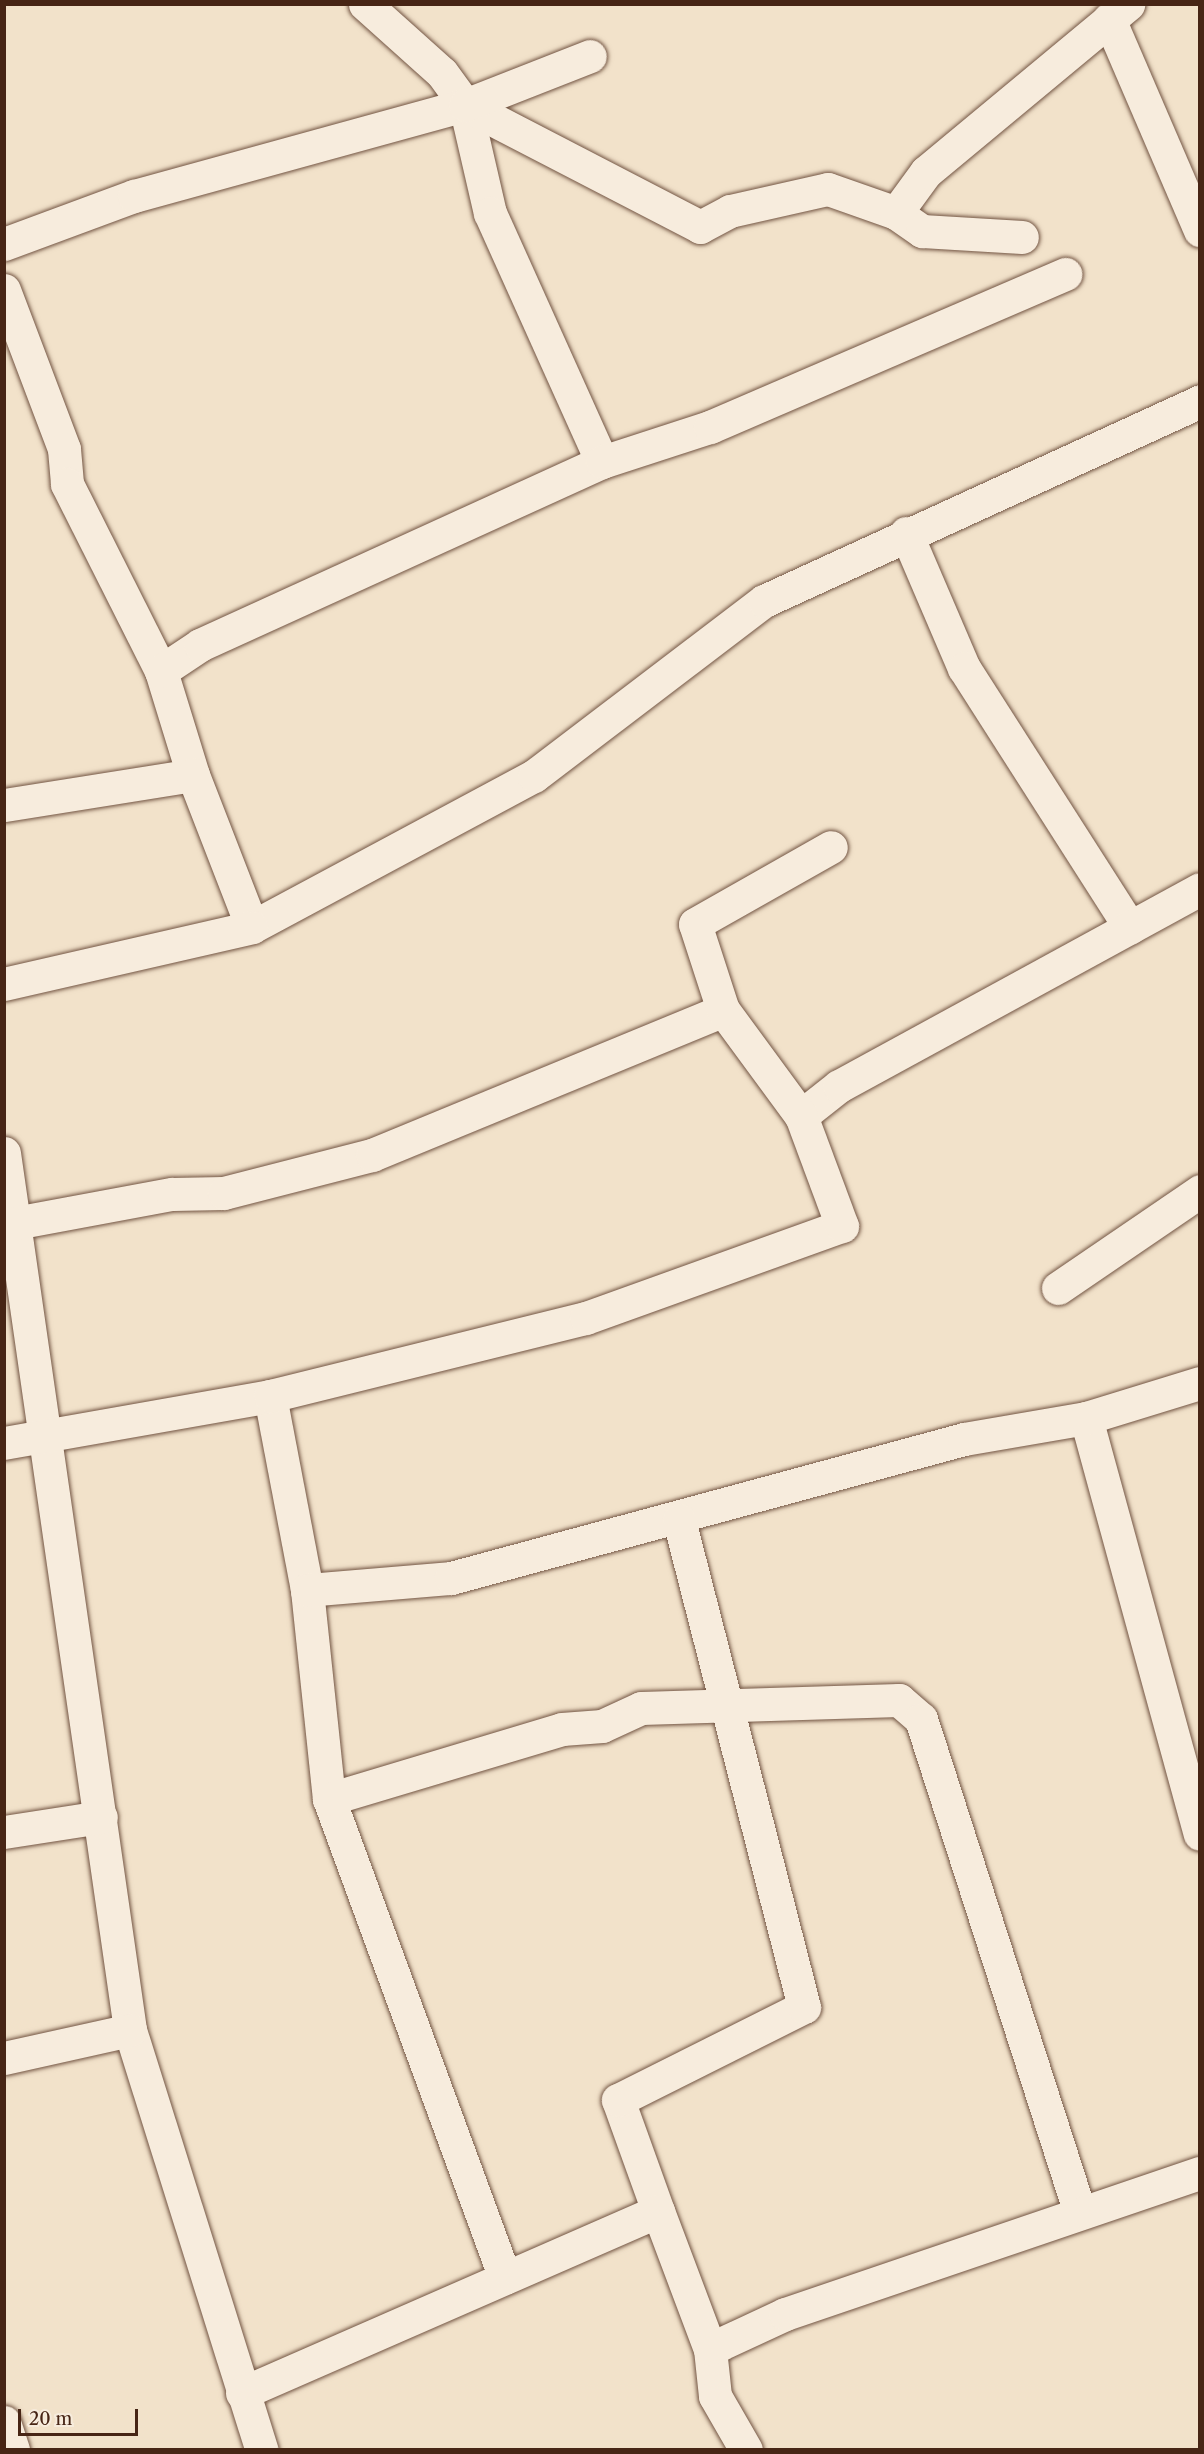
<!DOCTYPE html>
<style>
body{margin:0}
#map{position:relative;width:1204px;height:2454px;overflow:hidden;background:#f2e2ca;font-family:"Libre Caslon Text",serif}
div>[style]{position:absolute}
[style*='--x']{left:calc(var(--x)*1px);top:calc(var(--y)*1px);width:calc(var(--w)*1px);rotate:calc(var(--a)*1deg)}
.roads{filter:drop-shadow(0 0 2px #725442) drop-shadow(0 0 2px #725442)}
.minor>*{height:33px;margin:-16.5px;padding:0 16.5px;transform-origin:16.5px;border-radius:16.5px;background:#f7ecdd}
span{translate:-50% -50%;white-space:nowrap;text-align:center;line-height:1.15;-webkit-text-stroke:4.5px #f7ecdd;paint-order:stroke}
.frame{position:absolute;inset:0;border:6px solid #472515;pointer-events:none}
.scale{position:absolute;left:18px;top:2409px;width:120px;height:27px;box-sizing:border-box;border:3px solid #472515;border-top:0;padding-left:8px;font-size:18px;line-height:21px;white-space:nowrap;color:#472515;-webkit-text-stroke:4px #f7ecdd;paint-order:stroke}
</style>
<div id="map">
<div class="roads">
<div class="minor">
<div style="--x:365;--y:4;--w:103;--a:41.9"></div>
<div style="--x:442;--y:73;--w:39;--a:54"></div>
<div style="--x:465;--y:105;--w:111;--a:77"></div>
<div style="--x:490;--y:213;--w:273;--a:65.8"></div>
<div style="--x:1109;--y:19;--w:230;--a:66.7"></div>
<div style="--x:465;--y:105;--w:265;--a:27.4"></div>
<div style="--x:700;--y:227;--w:34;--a:-28"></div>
<div style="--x:730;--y:211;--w:100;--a:-12.7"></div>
<div style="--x:828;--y:189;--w:72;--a:19.4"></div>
<div style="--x:896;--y:213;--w:32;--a:35"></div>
<div style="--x:922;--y:231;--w:100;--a:3.4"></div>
<div style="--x:896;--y:213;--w:51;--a:-53.8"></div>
<div style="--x:926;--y:172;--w:263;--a:-39.7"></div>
<div style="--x:4;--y:244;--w:139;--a:-20.3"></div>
<div style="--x:134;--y:196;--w:343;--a:-15.4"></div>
<div style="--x:465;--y:105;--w:134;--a:-21.4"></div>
<div style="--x:4;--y:290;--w:170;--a:69.3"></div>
<div style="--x:64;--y:449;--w:35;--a:85"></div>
<div style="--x:67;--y:484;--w:209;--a:63.3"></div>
<div style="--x:161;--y:671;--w:109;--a:72.9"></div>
<div style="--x:906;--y:533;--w:147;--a:66.8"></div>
<div style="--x:964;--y:668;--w:308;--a:57.4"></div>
<div style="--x:161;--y:671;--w:47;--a:-33.7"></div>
<div style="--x:200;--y:645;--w:442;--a:-24.5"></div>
<div style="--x:602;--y:462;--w:114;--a:-18"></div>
<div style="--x:710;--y:427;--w:387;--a:-23.3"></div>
<div style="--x:4;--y:805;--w:191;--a:-9"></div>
<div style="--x:193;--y:775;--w:163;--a:68.8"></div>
<div style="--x:252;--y:927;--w:320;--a:-28.2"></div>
<div style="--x:534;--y:776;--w:289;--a:-37.3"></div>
<div style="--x:764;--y:601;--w:480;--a:-24.6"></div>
<div style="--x:4;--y:984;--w:254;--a:-12.9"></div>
<div style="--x:801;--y:1116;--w:48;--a:-38.3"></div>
<div style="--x:839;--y:1086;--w:411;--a:-28.6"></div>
<div style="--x:4;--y:1153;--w:886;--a:81.82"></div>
<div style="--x:130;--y:2030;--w:440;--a:72.6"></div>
<div style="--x:15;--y:1223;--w:160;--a:-10.5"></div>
<div style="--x:172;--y:1194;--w:52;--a:-1.1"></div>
<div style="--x:224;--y:1193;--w:153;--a:-14.4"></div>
<div style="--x:372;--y:1155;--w:380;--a:-22.4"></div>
<div style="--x:1058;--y:1288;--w:172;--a:-34.3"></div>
<div style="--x:270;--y:1396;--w:197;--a:79.2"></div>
<div style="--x:307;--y:1590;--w:210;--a:84"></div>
<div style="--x:329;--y:1799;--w:510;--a:69.83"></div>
<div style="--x:1086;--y:1418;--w:431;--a:74.7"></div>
<div style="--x:4;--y:1443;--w:270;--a:-10"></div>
<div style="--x:270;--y:1396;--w:325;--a:-13.9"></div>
<div style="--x:586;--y:1318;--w:272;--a:-19.8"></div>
<div style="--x:842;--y:1226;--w:117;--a:-110.4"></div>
<div style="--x:801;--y:1116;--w:132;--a:-126.3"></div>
<div style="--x:723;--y:1010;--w:90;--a:-108"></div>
<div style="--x:695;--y:924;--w:156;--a:-29.5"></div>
<div style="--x:307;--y:1590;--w:144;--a:-4.8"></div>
<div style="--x:451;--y:1578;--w:531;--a:-15.16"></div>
<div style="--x:964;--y:1439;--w:124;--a:-9.8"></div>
<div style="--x:1086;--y:1418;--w:119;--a:-17.1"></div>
<div style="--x:329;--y:1799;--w:243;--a:-16.7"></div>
<div style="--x:562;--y:1729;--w:40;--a:-4.3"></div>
<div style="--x:602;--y:1726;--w:43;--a:-24.8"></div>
<div style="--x:641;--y:1708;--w:258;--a:-1.8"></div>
<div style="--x:899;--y:1700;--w:29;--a:41"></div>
<div style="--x:921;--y:1719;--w:519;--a:72.16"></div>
<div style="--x:4;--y:1832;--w:98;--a:-8.8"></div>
<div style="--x:4;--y:2058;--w:129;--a:-12.5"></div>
<div style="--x:658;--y:2211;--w:118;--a:-109.8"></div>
<div style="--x:618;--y:2100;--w:208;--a:-26.6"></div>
<div style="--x:804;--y:2007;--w:503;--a:-104.4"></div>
<div style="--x:710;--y:2349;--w:47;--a:83.9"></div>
<div style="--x:715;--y:2396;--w:62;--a:60.1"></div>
<div style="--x:242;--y:2393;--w:454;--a:-23.6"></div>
<div style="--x:658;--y:2211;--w:147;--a:69.4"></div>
<div style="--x:710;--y:2349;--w:83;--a:-25"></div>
<div style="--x:785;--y:2314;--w:438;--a:-18.8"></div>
<div style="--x:4;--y:2422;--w:29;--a:72"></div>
</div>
</div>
<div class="frame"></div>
<div class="scale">20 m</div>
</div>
